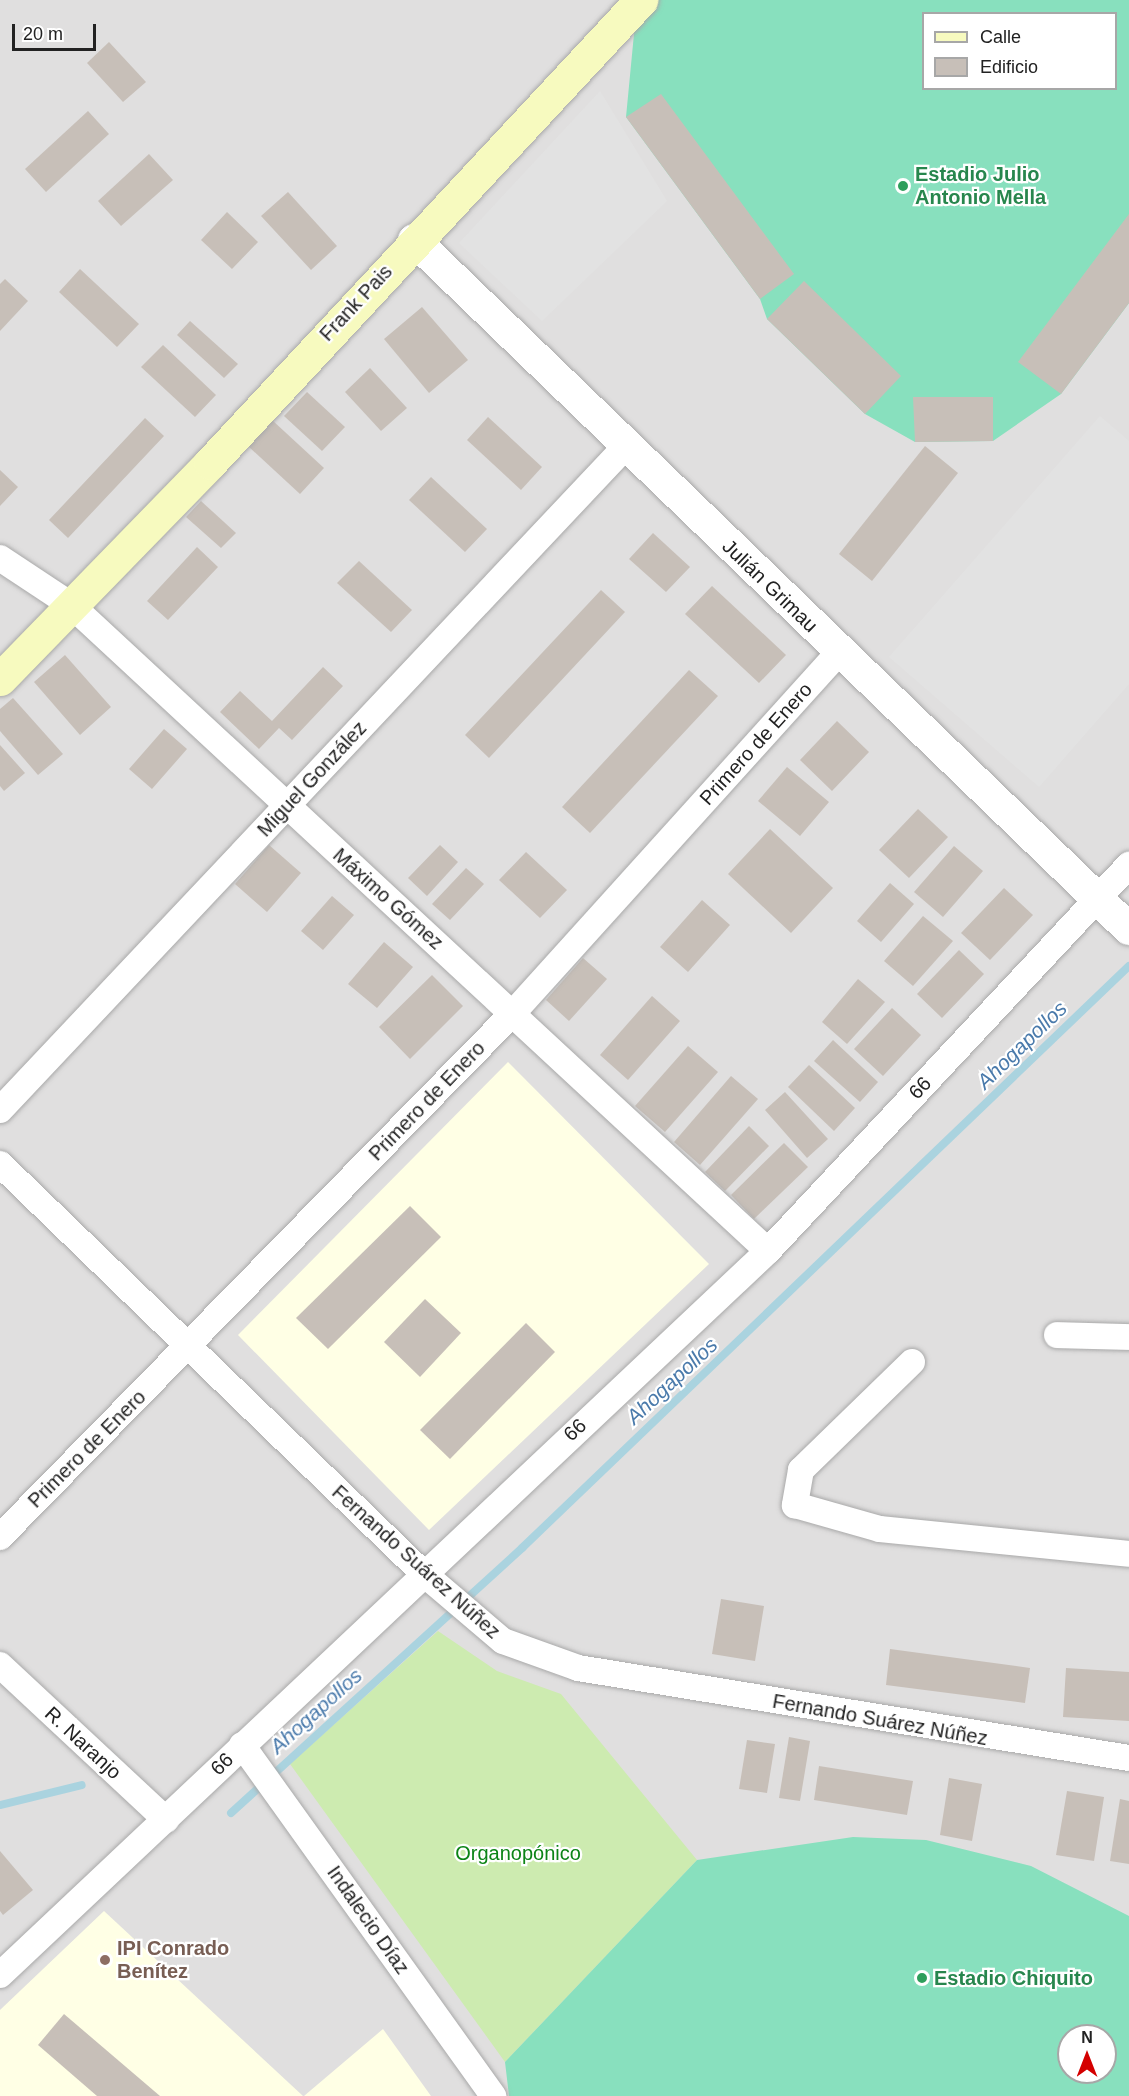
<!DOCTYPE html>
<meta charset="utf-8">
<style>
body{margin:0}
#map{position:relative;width:1129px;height:2096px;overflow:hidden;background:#f2efe9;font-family:Arial,sans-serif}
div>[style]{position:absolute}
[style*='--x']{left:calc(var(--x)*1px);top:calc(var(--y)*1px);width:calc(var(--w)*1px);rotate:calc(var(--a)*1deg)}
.residential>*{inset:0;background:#e0dfdf}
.education>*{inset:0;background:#ffffe5}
.grass>*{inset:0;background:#cdebb0}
.pitch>*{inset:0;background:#88e0be}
.parking>*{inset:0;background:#e2e2e2}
.stream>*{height:8px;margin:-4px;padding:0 4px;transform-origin:4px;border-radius:4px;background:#aad3df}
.building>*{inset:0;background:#c7bfb8}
.roads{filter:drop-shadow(0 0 2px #a9a9a9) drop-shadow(0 0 2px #a9a9a9)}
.minor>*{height:26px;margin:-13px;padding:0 13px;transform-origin:13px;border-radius:13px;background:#fff}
.tertiary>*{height:32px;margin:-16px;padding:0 16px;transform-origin:16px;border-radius:16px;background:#fff}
.secondary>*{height:33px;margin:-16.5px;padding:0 16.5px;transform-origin:16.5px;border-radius:16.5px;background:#f7fabf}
.dots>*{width:16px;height:16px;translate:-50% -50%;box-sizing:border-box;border:3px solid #fff;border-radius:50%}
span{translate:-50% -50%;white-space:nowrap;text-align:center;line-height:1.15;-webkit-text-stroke:4.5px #fff;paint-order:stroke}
.leisure-label{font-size:20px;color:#27864d;font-weight:700}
.left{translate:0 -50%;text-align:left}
.street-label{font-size:20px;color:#222}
.park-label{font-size:20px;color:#0c8416}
.education-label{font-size:20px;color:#785e54;font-weight:700}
.water-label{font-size:21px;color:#4a7aab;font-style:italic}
.legend{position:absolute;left:922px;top:12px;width:195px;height:78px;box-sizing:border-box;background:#fff;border:2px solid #a7a7a7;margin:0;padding:8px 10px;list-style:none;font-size:18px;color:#222}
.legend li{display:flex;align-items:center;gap:12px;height:30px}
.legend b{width:30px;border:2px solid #a7a7a7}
.north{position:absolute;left:1057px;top:2024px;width:60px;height:60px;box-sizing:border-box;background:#fff;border:2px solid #a7a7a7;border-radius:50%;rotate:0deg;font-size:16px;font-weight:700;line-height:24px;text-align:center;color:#222}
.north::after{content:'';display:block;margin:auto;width:21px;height:27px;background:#d40000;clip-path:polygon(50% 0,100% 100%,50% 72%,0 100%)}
.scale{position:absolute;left:12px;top:24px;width:84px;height:27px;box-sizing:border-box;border:3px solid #222;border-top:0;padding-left:8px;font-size:18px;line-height:21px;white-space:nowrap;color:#222;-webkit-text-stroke:4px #fff;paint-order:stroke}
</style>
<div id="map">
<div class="residential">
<div style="clip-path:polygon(evenodd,0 0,1129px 0,1129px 2096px,0 2096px,0 0,924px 14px,1116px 14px,1116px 88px,924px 88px,924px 14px,0 0,1069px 2036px,1105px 2036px,1105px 2072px,1069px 2072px,1069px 2036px)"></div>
</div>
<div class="education">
<div style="clip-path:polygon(508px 1062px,709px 1264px,429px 1530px,238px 1335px)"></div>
<div style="clip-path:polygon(104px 1911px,303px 2096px,0 2096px,0 2010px)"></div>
<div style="clip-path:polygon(383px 2029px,431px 2096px,304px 2096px)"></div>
</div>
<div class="grass">
<div style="clip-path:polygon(438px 1631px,497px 1671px,561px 1694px,697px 1860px,505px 2062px,290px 1764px)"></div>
</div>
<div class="pitch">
<div style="clip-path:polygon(evenodd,648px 0,1129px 0,1129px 303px,1061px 394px,993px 441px,915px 442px,865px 414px,767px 319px,760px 299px,626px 117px,636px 13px,648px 0,924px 14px,1116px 14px,1116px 88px,924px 88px,924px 14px)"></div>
<div style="clip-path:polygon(evenodd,853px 1837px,926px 1840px,1031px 1866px,1129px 1916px,1129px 2096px,509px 2096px,505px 2062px,697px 1860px,853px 1837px,1069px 2036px,1105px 2036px,1105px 2072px,1069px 2072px,1069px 2036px)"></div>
</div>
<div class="parking">
<div style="clip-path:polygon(600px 91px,667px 201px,542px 321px,459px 243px)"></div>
<div style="clip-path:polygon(1100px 416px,1129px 441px,1129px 684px,1039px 787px,889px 657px)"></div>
</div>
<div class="stream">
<div style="--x:0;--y:1805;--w:84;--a:-13.7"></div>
<div style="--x:231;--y:1813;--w:394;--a:-42.3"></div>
<div style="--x:522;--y:1548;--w:841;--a:-43.8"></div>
</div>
<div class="building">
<div style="clip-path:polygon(109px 42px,146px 82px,123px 102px,87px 63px)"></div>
<div style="clip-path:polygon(661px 94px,794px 274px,760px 299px,626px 117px)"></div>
<div style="clip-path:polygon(88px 111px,109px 134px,46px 192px,25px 169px)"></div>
<div style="clip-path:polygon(149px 154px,173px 180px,121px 226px,98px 201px)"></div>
<div style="clip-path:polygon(288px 192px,337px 246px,311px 270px,261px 216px)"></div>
<div style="clip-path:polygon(227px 212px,258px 242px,232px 269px,201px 240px)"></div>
<div style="clip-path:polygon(1129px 214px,1129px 303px,1061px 394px,1018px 362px)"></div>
<div style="clip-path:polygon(80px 269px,139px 324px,117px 347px,59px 292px)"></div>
<div style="clip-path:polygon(5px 279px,28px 301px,0 331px,0 284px)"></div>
<div style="clip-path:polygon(804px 281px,901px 376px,865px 414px,767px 319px)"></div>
<div style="clip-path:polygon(422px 307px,468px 360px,429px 393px,384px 339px)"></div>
<div style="clip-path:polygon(190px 321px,238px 364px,224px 378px,177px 335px)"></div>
<div style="clip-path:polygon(163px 345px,216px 395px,195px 417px,141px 367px)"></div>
<div style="clip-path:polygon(370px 368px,407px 408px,381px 431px,345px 392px)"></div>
<div style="clip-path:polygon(307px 392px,345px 427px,322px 451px,284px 416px)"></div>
<div style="clip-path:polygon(913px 397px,993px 397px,993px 441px,915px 442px)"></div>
<div style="clip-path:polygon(488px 417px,542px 467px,521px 490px,467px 440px)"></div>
<div style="clip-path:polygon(145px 418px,164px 436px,68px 538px,49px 520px)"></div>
<div style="clip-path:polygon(272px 420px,324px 468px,300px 494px,248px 446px)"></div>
<div style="clip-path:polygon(925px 446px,958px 473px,872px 581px,839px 554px)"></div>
<div style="clip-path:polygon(0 470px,18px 487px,0 506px)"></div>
<div style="clip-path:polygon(431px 477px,487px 529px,465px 552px,409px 500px)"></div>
<div style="clip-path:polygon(201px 501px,236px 533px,221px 548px,186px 517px)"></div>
<div style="clip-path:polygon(653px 533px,690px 567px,666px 592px,629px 559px)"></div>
<div style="clip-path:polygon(197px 547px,218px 567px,168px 620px,147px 601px)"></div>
<div style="clip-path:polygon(359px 561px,412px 610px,391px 632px,337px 583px)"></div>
<div style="clip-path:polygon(712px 586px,786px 655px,759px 683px,685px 614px)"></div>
<div style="clip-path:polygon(601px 590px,625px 612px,489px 758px,465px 735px)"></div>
<div style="clip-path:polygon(65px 655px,111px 707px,80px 735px,34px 682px)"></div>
<div style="clip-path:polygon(323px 667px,343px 686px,292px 740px,279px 728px,259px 749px,220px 712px,240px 691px,272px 721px)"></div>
<div style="clip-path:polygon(689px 670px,718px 696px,590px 833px,562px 807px)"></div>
<div style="clip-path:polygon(13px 698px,63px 754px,38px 775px,0 731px,0 709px)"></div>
<div style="clip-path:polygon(837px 721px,869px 752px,832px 791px,800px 760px)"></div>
<div style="clip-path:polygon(164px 729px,187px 749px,152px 789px,129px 769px)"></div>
<div style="clip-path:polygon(0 745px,25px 773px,4px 791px,0 786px)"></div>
<div style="clip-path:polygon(787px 767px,829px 802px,800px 836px,758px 801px)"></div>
<div style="clip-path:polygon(918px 809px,948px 837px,909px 878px,879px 850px)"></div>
<div style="clip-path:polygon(770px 829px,833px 888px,791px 933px,728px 874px)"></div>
<div style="clip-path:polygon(269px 845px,301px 873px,267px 912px,235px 884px)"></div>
<div style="clip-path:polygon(440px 845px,458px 862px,427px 896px,408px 878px)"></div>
<div style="clip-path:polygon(954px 846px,983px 871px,943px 917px,914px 892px)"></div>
<div style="clip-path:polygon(526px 852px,567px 890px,540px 918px,499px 880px)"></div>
<div style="clip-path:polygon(466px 868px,484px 884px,450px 920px,432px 904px)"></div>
<div style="clip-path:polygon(890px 883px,914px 904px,881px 942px,857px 921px)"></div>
<div style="clip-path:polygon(1004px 888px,1033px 915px,990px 960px,961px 933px)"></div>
<div style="clip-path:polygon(332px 896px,354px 915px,323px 950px,301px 931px)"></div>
<div style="clip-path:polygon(702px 900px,730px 925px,688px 972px,660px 947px)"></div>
<div style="clip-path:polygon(923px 916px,953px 941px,913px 986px,884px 961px)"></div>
<div style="clip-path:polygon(384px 942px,413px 967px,377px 1008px,348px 984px)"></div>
<div style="clip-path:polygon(959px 950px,984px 974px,942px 1018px,917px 994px)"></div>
<div style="clip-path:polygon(583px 958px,607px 979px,569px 1021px,546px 1000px)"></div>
<div style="clip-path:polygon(432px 975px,463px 1006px,410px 1059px,379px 1027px)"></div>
<div style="clip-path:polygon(858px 979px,885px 1002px,847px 1044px,822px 1022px)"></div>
<div style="clip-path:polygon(652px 996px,680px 1021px,628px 1080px,600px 1055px)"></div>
<div style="clip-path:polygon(892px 1008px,921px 1035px,883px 1076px,854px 1049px)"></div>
<div style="clip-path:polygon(833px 1040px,878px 1082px,860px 1102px,814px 1061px)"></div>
<div style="clip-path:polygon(688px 1046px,718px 1072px,665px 1132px,635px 1106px)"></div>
<div style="clip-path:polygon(809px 1065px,855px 1108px,834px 1131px,788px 1087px)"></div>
<div style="clip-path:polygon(731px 1076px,758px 1099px,700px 1165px,674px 1142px)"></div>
<div style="clip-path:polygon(785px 1092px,828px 1139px,807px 1158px,765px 1110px)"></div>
<div style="clip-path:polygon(749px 1126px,769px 1146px,725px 1191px,705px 1172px)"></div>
<div style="clip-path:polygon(784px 1143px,808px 1167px,754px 1219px,731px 1195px)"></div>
<div style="clip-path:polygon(410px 1206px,441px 1237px,328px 1349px,296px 1318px)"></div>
<div style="clip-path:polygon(425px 1299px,461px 1333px,420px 1377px,384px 1342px)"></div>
<div style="clip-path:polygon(526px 1323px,555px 1352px,450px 1459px,420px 1430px)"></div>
<div style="clip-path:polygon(721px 1599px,764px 1606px,755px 1661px,712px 1654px)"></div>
<div style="clip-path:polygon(890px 1649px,1030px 1668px,1025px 1703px,886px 1685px)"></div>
<div style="clip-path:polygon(1066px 1668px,1129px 1672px,1129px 1721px,1063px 1717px)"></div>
<div style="clip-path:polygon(789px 1737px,810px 1741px,800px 1801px,779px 1798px)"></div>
<div style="clip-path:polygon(747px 1740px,775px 1744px,767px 1793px,739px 1789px)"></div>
<div style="clip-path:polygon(819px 1766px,913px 1781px,907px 1815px,814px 1800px)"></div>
<div style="clip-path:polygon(949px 1778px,982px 1784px,972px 1841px,940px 1835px)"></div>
<div style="clip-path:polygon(1067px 1791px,1104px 1797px,1094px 1861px,1056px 1855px)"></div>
<div style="clip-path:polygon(1120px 1799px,1129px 1801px,1129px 1864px,1110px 1861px)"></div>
<div style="clip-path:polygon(0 1851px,33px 1890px,3px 1915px,0 1911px)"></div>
<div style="clip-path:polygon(64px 2014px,160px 2096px,97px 2096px,38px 2045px)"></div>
</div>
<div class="roads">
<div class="minor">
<div style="--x:0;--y:558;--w:85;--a:33.5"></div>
<div style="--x:71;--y:605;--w:950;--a:42.83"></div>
<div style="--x:0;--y:1110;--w:911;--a:-46.69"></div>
<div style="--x:0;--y:1164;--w:588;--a:44.04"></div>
<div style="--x:423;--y:1573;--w:105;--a:40.4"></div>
<div style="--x:503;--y:1641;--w:80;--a:19.8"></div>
<div style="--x:578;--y:1668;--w:558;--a:9.28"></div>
<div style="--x:1057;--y:1335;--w:72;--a:1.6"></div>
<div style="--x:912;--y:1362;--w:155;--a:135.8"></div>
<div style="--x:801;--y:1470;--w:36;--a:100"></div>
<div style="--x:795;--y:1505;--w:88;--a:15.8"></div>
<div style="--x:880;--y:1529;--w:250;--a:5.7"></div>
<div style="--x:0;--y:1537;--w:733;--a:-45.61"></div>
<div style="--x:513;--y:1013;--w:486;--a:-47.9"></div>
<div style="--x:0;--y:1665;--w:227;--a:43"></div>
<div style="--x:242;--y:1745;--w:432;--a:54.4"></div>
<div style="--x:0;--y:1975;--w:1055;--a:-43.31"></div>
<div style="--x:768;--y:1251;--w:529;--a:-46.92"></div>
</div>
<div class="tertiary">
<div style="--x:414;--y:240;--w:993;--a:43.94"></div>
</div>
<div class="secondary">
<div style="--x:0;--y:679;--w:301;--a:-45.8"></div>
<div style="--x:210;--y:463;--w:633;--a:-47.05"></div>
</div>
</div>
<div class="dots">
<div style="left:903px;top:186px;background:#2e9e5b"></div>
<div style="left:105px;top:1960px;background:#8d6e63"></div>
<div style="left:922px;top:1978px;background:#2e9e5b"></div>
</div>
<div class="leisure-label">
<span class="left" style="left:915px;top:186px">Estadio Julio<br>Antonio Mella</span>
<span class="left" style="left:934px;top:1978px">Estadio Chiquito</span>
</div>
<div class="street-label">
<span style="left:356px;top:303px;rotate:-47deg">Frank Pais</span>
<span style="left:770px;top:586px;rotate:44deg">Julián Grimau</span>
<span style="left:756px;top:744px;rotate:-48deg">Primero de Enero</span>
<span style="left:312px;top:779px;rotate:-47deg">Miguel González</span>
<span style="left:388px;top:899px;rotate:42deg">Máximo Gómez</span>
<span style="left:920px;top:1088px;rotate:-47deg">66</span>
<span style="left:427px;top:1101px;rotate:-46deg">Primero de Enero</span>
<span style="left:575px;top:1430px;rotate:-43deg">66</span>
<span style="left:87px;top:1449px;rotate:-45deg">Primero de Enero</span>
<span style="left:416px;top:1562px;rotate:42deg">Fernando Suárez Núñez</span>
<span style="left:880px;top:1720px;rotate:10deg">Fernando Suárez Núñez</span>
<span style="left:83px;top:1743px;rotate:43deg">R. Naranjo</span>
<span style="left:222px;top:1764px;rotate:-44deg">66</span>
<span style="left:368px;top:1920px;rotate:55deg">Indalecio Díaz</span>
</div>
<div class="park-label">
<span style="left:518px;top:1853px">Organopónico</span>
</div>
<div class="education-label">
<span class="left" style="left:117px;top:1960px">IPI Conrado<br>Benítez</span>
</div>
<div class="water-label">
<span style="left:1022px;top:1045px;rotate:-44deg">Ahogapollos</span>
<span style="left:672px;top:1381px;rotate:-43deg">Ahogapollos</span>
<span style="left:316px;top:1711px;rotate:-42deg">Ahogapollos</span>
</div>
<ul class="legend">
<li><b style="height:8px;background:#f7fabf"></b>Calle</li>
<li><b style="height:16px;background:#c7bfb8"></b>Edificio</li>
</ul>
<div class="north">N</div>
<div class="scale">20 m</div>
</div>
